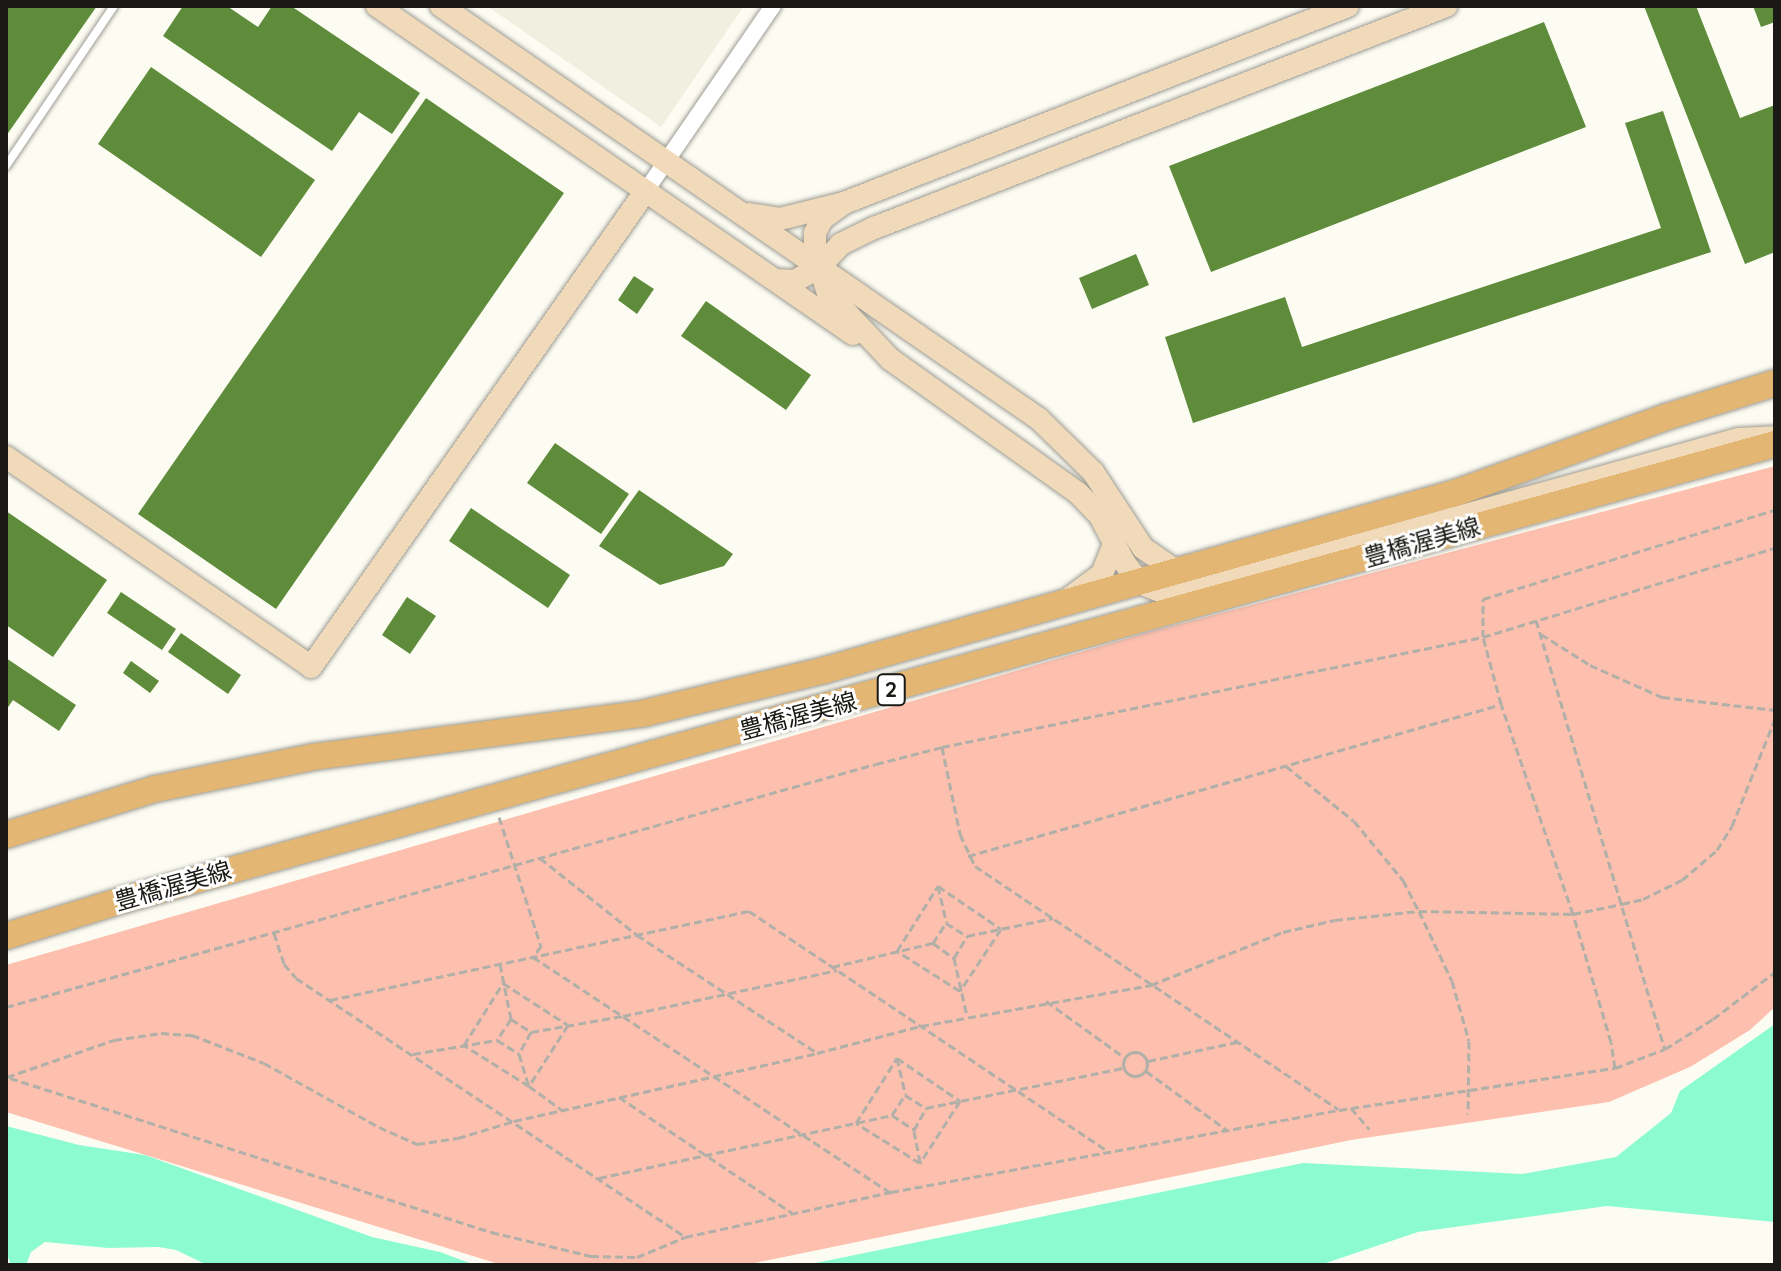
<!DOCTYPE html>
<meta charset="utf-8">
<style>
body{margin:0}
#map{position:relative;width:1781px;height:1271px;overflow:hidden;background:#fdfcf3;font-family:Quicksand,"Noto Sans JP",sans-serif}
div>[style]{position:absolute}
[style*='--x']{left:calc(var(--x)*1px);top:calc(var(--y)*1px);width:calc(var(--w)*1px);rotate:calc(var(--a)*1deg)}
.built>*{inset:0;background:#f1efdf}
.green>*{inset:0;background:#fdbfae}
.water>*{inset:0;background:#8cfcd0}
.building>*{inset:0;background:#5e8c3b}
.path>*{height:3px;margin-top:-1.5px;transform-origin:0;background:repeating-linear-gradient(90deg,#b0afa8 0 8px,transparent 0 12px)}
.path>.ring{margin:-1.5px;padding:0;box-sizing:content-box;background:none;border:3px solid #b0afa8;border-radius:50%}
.roads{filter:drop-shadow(0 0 2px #9d9c94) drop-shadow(0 0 2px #9d9c94)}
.lane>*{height:8px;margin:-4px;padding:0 4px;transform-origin:4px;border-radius:4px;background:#fff}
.street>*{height:16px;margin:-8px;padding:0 8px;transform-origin:8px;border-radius:8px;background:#fff}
.secondary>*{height:22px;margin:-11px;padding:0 11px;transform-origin:11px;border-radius:11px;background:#f1dab9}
.primary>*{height:26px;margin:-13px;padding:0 13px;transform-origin:13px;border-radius:13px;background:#e3b673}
span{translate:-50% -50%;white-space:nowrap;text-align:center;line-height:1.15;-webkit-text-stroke:6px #fff;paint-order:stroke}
.shield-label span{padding:2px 6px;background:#fff;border:2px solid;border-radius:6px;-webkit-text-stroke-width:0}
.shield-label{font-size:22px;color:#1a1916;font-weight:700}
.street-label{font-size:24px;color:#1a1916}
.frame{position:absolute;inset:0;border:8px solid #1a1916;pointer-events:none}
</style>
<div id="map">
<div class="built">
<div style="clip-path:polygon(487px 6px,744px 6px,661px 127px)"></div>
</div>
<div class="green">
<div style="clip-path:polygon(1775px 466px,1775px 1007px,1750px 1030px,1690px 1067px,1609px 1102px,1351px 1140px,745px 1265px,502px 1265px,6px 1112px,6px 965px,1149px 632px)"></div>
</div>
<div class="water">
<div style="clip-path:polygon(1775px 1024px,1775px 1222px,1607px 1206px,1418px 1232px,1320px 1265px,806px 1265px,1303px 1163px,1522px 1174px,1616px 1157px,1671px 1113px,1680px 1091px)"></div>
<div style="clip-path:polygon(6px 1126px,79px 1145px,145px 1155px,372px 1237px,440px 1252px,475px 1265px,207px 1265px,176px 1250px,159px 1247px,108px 1248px,45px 1242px,31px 1252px,26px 1265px,11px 1265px,6px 1252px)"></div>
</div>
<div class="building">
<div style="clip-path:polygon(6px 6px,97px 6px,6px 136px)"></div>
<div style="clip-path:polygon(183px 6px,227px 6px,258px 27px,272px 6px,291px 6px,420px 93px,392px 134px,359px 112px,332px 151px,163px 36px)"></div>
<div style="clip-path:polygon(1644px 6px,1696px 6px,1740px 118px,1775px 105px,1775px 252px,1745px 264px)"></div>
<div style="clip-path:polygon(1753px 6px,1775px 6px,1775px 22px,1761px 27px)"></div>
<div style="clip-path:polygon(1544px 22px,1586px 127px,1211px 272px,1169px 166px)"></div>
<div style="clip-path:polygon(151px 67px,315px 180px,261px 257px,98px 144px)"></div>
<div style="clip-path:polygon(426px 98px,564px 193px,276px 609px,138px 514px)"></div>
<div style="clip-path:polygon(1663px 111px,1711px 252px,1193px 423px,1165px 337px,1285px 297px,1302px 347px,1661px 228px,1625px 123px)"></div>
<div style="clip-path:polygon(1136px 254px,1149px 285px,1092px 309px,1079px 278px)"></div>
<div style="clip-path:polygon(634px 276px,654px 289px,637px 314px,618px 300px)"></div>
<div style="clip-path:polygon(706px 301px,811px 375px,786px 410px,681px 336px)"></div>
<div style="clip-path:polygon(555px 443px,629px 494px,601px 534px,527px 483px)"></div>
<div style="clip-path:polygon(639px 490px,733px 554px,724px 566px,660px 585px,599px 546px)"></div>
<div style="clip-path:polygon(471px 508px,570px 575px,548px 608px,449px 541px)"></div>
<div style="clip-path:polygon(6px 511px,107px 580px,53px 657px,6px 625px)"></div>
<div style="clip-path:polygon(121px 592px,176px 629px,162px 650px,107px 613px)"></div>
<div style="clip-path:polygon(407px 597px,436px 616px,410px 654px,382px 635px)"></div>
<div style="clip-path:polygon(181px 633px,241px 675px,228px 694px,168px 652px)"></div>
<div style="clip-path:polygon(6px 658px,76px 705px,59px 731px,13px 700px,6px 710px)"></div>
<div style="clip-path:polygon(131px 661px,159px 681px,150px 693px,123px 673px)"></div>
</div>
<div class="path">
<div style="--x:1536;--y:620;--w:448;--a:73.3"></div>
<div style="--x:1541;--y:634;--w:58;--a:32.3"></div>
<div style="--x:1590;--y:665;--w:79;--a:24"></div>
<div style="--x:1662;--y:697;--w:114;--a:6.6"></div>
<div style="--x:942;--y:747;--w:89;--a:78.3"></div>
<div style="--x:960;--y:834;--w:35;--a:65"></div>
<div style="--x:975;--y:866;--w:437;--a:33.8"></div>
<div style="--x:1286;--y:766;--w:87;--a:39"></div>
<div style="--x:1354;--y:821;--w:77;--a:50.3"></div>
<div style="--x:1403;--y:880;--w:35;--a:63"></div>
<div style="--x:1419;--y:911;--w:77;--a:64.8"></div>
<div style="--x:1452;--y:981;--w:62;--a:74.2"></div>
<div style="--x:1469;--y:1041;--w:73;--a:90.8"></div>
<div style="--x:499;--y:817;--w:136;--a:72"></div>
<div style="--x:541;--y:946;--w:14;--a:126"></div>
<div style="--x:533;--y:957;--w:427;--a:33.4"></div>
<div style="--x:968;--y:856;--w:552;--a:-15.87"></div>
<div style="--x:540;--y:858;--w:124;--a:38.4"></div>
<div style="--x:637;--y:935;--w:215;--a:33.2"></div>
<div style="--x:938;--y:886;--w:76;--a:34.3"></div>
<div style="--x:1001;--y:929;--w:74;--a:123.5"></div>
<div style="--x:960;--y:991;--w:75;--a:-147.6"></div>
<div style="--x:897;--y:951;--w:77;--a:-57.8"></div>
<div style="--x:938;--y:886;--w:37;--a:77"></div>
<div style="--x:274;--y:933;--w:33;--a:72"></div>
<div style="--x:284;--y:964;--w:18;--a:49"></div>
<div style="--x:296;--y:978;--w:466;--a:33.6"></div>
<div style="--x:933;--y:943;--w:26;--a:36"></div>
<div style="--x:954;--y:958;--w:26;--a:-59"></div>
<div style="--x:954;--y:958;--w:59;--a:77.4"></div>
<div style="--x:500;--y:964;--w:56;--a:78.7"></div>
<div style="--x:511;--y:1019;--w:24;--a:33"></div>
<div style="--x:531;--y:1032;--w:25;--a:119"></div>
<div style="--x:519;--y:1054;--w:34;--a:73"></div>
<div style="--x:529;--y:1086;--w:41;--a:36"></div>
<div style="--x:832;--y:967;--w:104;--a:-13.4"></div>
<div style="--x:933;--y:943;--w:24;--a:-57"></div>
<div style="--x:946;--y:923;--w:25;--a:32"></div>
<div style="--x:967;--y:936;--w:88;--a:-11.8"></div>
<div style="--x:503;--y:983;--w:77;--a:32.9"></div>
<div style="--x:568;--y:1025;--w:72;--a:122.6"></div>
<div style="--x:529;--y:1086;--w:77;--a:-147.8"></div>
<div style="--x:464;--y:1045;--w:73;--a:-57.8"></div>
<div style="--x:330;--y:1000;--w:428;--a:-12"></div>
<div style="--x:749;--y:911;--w:432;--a:33.8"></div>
<div style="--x:1046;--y:1001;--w:96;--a:35.7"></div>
<div style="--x:6;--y:1007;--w:903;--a:-15.61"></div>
<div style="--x:876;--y:764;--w:68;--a:-14.4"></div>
<div style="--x:942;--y:747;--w:552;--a:-11.49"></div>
<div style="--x:1483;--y:637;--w:305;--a:-17"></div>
<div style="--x:511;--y:1019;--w:25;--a:124"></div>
<div style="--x:497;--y:1040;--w:26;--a:32"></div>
<div style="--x:531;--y:1032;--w:93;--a:-9.9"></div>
<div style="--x:623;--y:1016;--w:219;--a:-12.1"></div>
<div class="ring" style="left:1123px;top:1052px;width:21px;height:21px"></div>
<div style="--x:413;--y:1054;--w:85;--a:-9.5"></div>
<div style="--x:897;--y:1058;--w:76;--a:34.3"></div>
<div style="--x:960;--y:1101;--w:74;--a:122.8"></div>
<div style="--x:920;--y:1163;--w:75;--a:-148"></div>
<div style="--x:856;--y:1123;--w:77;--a:-57.8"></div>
<div style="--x:897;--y:1058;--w:37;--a:77"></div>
<div style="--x:1148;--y:1061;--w:91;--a:-12.1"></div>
<div style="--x:1615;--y:1068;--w:26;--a:-99"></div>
<div style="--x:1611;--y:1042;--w:134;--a:-106.5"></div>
<div style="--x:1573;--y:914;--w:222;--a:-108.9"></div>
<div style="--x:1501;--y:704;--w:69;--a:-105"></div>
<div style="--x:1483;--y:637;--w:38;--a:-90"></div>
<div style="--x:1483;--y:599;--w:305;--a:-17"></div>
<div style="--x:1146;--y:1071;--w:100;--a:36.1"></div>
<div style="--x:7;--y:1077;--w:113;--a:-19.1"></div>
<div style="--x:114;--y:1040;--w:48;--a:-8.5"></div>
<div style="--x:161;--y:1033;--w:31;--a:4"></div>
<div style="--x:192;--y:1035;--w:77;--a:21.3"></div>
<div style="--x:264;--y:1063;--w:132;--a:29.1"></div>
<div style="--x:379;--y:1127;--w:42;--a:24.1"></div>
<div style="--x:417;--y:1144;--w:41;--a:-8.3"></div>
<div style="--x:458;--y:1138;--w:59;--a:-16.9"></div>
<div style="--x:514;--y:1121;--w:311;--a:-12.6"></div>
<div style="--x:817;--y:1053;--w:107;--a:-14.6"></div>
<div style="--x:921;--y:1026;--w:234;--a:-10.1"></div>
<div style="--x:1151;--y:985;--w:142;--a:-21.9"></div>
<div style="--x:1283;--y:932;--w:53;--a:-13"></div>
<div style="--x:1335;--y:920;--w:84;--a:-6.1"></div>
<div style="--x:1419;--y:911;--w:154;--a:1.1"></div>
<div style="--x:1573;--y:914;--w:50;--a:-11.5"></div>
<div style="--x:1622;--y:904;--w:22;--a:-13"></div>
<div style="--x:1643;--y:899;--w:43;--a:-26"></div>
<div style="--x:1682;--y:880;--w:46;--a:-40.6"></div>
<div style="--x:1717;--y:850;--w:28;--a:-58"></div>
<div style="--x:1732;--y:826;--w:115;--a:-68.1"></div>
<div style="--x:10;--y:1078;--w:505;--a:17.75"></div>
<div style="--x:491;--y:1232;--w:103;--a:13.5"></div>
<div style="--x:591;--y:1256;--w:46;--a:1.2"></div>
<div style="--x:637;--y:1257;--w:52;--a:-22.6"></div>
<div style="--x:685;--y:1237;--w:211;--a:-12.3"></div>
<div style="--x:891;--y:1192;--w:455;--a:-10.4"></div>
<div style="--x:1339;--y:1110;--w:279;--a:-8.7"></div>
<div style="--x:1615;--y:1068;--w:53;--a:-20.8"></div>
<div style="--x:1665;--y:1049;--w:57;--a:-32"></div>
<div style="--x:1713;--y:1019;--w:78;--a:-37.2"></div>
<div style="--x:619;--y:1097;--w:208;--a:33.8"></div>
<div style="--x:1351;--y:1108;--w:28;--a:49"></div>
<div style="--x:892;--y:1115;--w:27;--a:34"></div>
<div style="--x:914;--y:1130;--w:25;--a:-61"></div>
<div style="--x:914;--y:1131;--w:33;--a:79"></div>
<div style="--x:599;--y:1178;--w:300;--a:-12.1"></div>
<div style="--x:892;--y:1115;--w:24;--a:-57"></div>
<div style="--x:905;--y:1095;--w:25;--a:32"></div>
<div style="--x:926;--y:1108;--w:201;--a:-11.5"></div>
</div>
<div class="roads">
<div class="lane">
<div style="--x:6;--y:166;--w:193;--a:-56"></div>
</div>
<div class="street">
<div style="--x:645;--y:192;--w:226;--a:-55.5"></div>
</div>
<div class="secondary">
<div style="--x:377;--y:6;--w:578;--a:34.57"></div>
<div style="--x:441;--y:6;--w:727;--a:34.63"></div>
<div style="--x:1039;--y:419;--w:76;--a:44.5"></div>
<div style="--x:1093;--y:472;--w:91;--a:56.7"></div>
<div style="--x:1143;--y:548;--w:35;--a:35"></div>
<div style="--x:1172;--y:568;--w:16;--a:7"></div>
<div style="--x:844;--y:203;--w:27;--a:144"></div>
<div style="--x:822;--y:219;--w:16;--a:117"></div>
<div style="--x:815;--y:233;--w:20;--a:90"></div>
<div style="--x:815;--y:253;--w:42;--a:72"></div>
<div style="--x:828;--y:293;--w:91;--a:46.8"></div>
<div style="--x:890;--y:359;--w:231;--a:35.5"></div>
<div style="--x:1078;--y:493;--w:32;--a:46"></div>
<div style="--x:1100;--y:516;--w:52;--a:62.4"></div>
<div style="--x:1124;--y:562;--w:26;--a:53"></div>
<div style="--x:1140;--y:583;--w:29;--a:22"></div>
<div style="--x:1167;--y:594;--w:17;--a:-3"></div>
<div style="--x:1184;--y:593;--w:576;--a:-15.51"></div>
<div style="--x:1739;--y:439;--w:35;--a:-3"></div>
<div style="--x:749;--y:214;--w:31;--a:9"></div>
<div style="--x:780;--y:219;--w:66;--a:-14"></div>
<div style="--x:844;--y:203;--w:541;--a:-21.35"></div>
<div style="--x:775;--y:280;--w:20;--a:3"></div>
<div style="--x:795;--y:281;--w:28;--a:-30"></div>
<div style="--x:819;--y:267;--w:32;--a:-46"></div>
<div style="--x:841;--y:244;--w:37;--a:-26"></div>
<div style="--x:874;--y:228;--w:614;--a:-21.21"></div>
<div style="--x:6;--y:457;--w:370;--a:34.5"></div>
<div style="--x:311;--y:667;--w:581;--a:-54.89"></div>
<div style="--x:1068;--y:599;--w:42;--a:-36.3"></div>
<div style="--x:1102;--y:574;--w:32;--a:-68"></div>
</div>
<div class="primary">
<div style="--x:6;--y:835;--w:156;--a:-17.2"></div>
<div style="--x:155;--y:789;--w:161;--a:-11.4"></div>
<div style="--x:313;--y:757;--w:335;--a:-7.5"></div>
<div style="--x:645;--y:713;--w:185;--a:-13.4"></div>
<div style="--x:825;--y:670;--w:654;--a:-15.69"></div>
<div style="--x:1455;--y:493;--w:224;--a:-19.8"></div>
<div style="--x:1666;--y:417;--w:114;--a:-17.3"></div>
<div style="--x:6;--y:936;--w:122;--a:-17.1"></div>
<div style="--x:123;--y:900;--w:1714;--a:-15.43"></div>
</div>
</div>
<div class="shield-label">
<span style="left:891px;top:690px">2</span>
</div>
<div class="street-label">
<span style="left:1422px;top:542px;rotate:-16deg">豊橋渥美線</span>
<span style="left:798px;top:716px;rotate:-15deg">豊橋渥美線</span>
<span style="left:173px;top:886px;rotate:-16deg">豊橋渥美線</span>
</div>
<div class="frame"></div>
</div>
